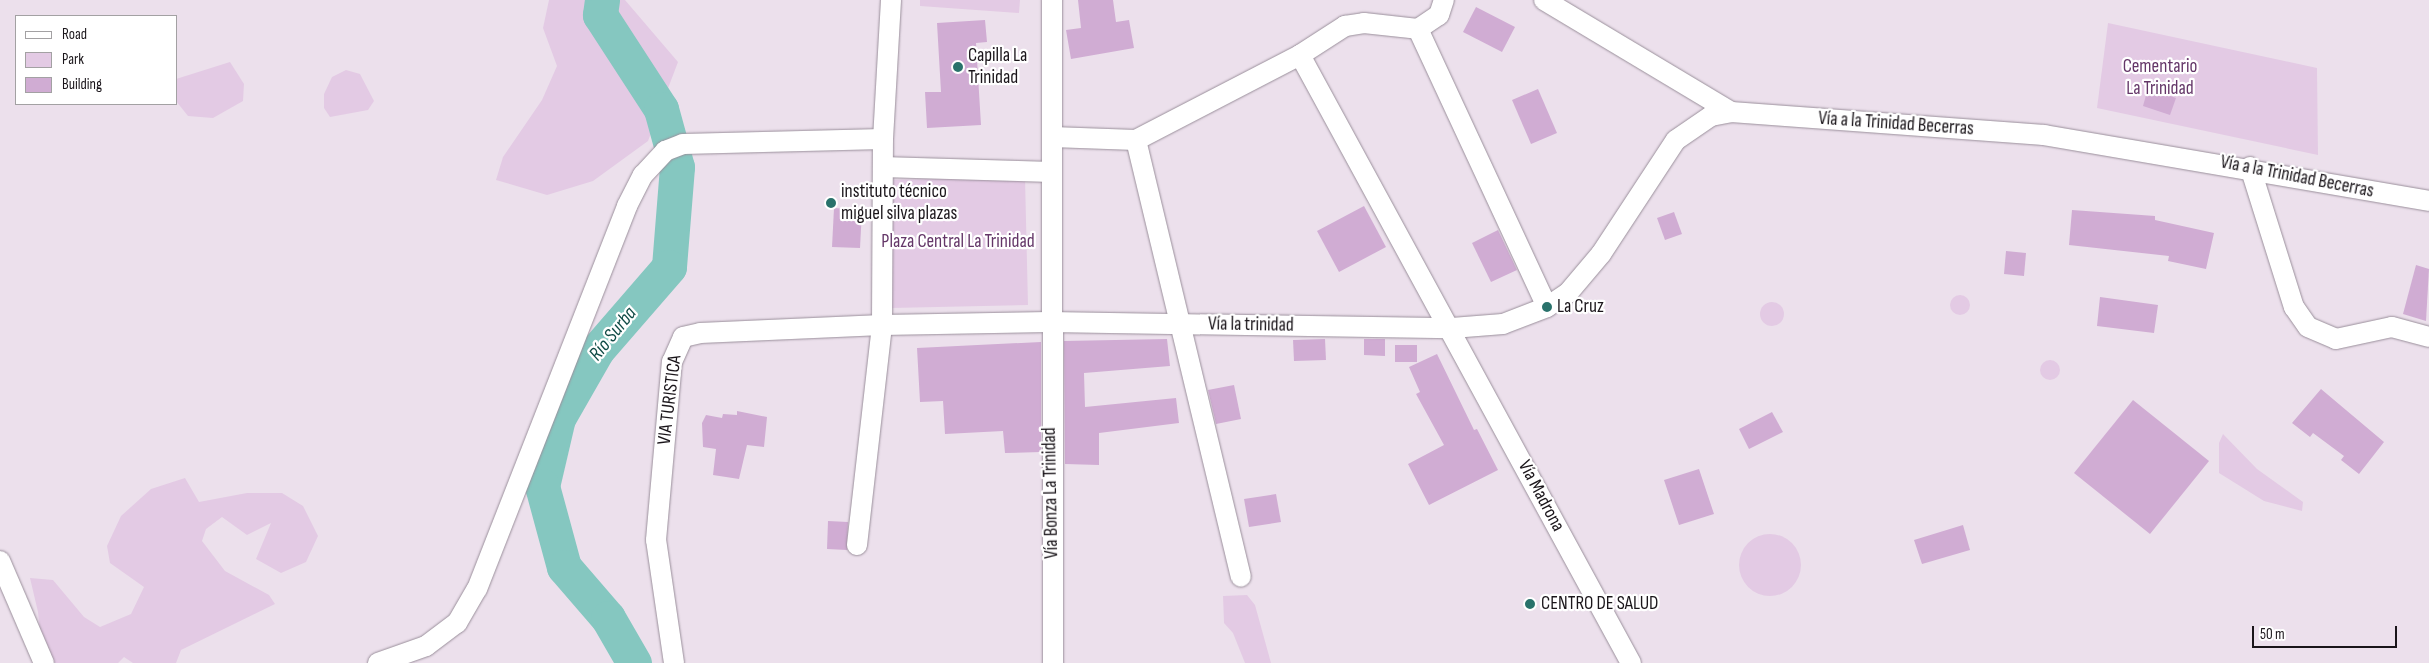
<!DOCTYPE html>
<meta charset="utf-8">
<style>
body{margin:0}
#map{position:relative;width:2429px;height:663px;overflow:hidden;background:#ece0ec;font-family:"Sofia Sans Condensed",sans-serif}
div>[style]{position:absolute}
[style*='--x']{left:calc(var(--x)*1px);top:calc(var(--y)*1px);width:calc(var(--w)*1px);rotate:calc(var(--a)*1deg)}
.green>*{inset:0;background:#e3cae4}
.round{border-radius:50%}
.river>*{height:35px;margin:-17.5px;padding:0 17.5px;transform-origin:17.5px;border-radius:17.5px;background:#85c7c0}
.building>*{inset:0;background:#d0acd3}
.roads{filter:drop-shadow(0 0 1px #9a8f9b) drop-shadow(0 0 1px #9a8f9b)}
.minor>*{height:20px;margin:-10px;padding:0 10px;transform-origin:10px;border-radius:10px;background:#fff}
.dots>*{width:14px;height:14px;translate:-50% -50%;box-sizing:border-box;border:2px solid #fff;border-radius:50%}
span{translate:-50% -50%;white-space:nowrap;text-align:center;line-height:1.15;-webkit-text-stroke:4.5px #fff;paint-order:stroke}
.poi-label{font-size:19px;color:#1a151a}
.left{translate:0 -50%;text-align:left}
.park-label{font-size:19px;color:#643668}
.street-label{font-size:19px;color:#1a151a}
.water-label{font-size:20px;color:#104b46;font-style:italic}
.legend{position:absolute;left:15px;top:15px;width:162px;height:90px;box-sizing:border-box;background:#fff;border:1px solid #a3a1a3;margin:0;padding:6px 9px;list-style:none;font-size:15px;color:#1a151a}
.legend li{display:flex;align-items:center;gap:10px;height:25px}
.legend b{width:25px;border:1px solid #a3a1a3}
.scale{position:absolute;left:2252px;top:626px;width:145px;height:22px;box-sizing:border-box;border:2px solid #1a151a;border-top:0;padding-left:6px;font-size:15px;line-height:18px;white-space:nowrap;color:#1a151a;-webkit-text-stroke:4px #fff;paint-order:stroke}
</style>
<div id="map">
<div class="green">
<div style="clip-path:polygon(549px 0,625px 0,678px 62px,648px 141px,593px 181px,547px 195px,496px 180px,503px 157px,542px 100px,557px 66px,543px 28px)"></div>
<div style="clip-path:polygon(920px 0,1020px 0,1019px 13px,920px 6px)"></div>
<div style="clip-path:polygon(2108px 23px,2317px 68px,2318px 155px,2097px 108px)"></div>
<div style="clip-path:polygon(230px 62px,244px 84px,243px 101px,213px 118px,188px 116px,176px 101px,176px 79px)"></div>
<div style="clip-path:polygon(346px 70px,360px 74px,374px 101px,368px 110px,330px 117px,324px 108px,324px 94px,332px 77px)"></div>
<div style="clip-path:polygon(1025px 177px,1028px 305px,891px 308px,888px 180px)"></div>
<div class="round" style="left:1950px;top:295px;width:20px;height:20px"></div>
<div class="round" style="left:1760px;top:302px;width:24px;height:24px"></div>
<div class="round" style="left:2040px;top:360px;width:20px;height:20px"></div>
<div style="clip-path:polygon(2223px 434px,2257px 469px,2303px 502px,2302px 511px,2264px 501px,2219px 473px,2219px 443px)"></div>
<div style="clip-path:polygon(185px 478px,199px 502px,247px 493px,282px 493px,303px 506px,318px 536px,306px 562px,281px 573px,256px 559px,271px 523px,247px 535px,222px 517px,206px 529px,202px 541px,225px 571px,269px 595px,275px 604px,181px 650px,176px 663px,133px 663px,124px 657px,118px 663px,43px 663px,38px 612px,30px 578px,53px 580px,84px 617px,100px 627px,131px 614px,144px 587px,110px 563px,107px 546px,121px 516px,151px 489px)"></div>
<div class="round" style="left:1739px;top:534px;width:62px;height:62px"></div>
<div style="clip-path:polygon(1247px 595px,1255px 605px,1271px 663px,1245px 663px,1233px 633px,1224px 623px,1223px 596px)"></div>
</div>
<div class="river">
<div style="--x:602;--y:0;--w:15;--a:98"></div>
<div style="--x:600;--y:15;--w:112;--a:57"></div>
<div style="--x:661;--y:109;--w:60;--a:74.6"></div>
<div style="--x:677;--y:167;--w:100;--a:94.6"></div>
<div style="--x:669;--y:267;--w:110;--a:130.9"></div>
<div style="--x:597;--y:350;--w:78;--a:119.8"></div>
<div style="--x:558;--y:418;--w:70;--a:103.2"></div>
<div style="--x:542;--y:486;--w:84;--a:74.8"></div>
<div style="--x:564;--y:567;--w:67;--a:49.2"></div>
<div style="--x:608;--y:618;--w:52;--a:60"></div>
</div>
<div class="building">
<div style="clip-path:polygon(1078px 0,1113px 0,1116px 22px,1129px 20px,1134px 48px,1071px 59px,1066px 30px,1081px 28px)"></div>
<div style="clip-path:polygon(1476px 7px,1515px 27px,1502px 52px,1463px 32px)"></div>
<div style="clip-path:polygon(985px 20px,987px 42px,976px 43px,981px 125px,927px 128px,925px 92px,941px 92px,937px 23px)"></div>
<div style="clip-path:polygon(2148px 88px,2176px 98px,2170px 115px,2143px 106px)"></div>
<div style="clip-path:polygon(1538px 89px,1557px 133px,1531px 144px,1512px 100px)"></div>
<div style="clip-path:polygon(1364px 206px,1386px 247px,1339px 272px,1317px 231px)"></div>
<div style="clip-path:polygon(834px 208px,862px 210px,860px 248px,832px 247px)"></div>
<div style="clip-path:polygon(2072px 210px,2155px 216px,2155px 220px,2214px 233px,2206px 269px,2168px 261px,2169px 256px,2069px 245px)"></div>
<div style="clip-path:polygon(1674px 212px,1682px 234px,1665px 240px,1657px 218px)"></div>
<div style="clip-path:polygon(1498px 230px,1517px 270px,1491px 282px,1472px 243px)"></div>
<div style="clip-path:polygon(2006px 251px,2026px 253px,2024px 276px,2004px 274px)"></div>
<div style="clip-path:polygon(2416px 265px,2429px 269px,2426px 321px,2403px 314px)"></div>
<div style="clip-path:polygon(2100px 297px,2158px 305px,2154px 333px,2097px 326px)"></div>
<div style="clip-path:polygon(1167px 339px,1170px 366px,1084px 373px,1085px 407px,1176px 398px,1179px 423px,1099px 433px,1099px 465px,1065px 464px,1064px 341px)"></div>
<div style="clip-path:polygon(1325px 339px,1326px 360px,1294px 361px,1293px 340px)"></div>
<div style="clip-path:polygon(1364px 339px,1385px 339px,1385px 356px,1364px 355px)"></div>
<div style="clip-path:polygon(1041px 342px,1041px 452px,1005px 453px,1003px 431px,945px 434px,943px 401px,920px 402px,917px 348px)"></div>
<div style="clip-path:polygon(1395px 345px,1417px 345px,1417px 362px,1395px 362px)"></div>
<div style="clip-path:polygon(1437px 354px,1474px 430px,1477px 429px,1498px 470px,1429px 505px,1408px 464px,1444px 445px,1416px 394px,1420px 392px,1409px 367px)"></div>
<div style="clip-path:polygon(1234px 385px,1241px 419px,1216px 424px,1208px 390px)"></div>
<div style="clip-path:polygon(2321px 389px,2384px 442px,2359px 474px,2341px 460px,2344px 456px,2313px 433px,2310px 437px,2292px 423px)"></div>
<div style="clip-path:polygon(2133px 400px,2209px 461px,2150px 534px,2074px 473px)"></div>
<div style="clip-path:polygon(737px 411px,767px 417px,764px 447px,747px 445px,739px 479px,713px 475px,716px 449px,703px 447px,702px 423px,706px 415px,722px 418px,723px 414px,737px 415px)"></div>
<div style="clip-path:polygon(1772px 412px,1783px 432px,1749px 449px,1739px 429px)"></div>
<div style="clip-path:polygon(1699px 469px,1714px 514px,1679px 525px,1664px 480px)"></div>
<div style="clip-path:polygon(1276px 494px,1281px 522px,1249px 527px,1244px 499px)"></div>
<div style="clip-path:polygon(828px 521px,848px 522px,847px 550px,827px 549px)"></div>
<div style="clip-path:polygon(1963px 525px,1970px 550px,1922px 564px,1914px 540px)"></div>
</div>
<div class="roads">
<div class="minor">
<div style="--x:1052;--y:0;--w:663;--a:89.91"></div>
<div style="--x:1544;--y:0;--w:218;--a:30.9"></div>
<div style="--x:1418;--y:29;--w:306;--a:65.1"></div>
<div style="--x:1300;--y:55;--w:692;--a:61.44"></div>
<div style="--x:1052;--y:137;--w:84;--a:2"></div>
<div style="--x:1136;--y:140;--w:185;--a:-27.4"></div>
<div style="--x:1300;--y:55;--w:54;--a:-32.8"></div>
<div style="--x:1345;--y:26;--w:19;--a:-9"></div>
<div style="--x:1364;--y:23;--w:54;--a:6.3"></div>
<div style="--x:1418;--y:29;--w:25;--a:-34"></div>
<div style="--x:1439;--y:15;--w:16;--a:-72"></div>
<div style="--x:1136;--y:140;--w:449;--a:76.5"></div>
<div style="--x:883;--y:167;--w:168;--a:1.7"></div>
<div style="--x:2250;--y:167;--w:147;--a:72.6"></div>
<div style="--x:2294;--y:307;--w:24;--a:55"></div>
<div style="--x:2308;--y:327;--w:30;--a:23"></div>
<div style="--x:2336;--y:339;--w:57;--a:-12.1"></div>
<div style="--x:2392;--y:327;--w:38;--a:15"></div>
<div style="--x:857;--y:545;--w:221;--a:-83.5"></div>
<div style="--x:882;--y:325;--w:186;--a:-89.7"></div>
<div style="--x:883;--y:139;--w:139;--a:-86.7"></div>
<div style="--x:0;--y:561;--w:111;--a:66.7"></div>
<div style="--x:378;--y:663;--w:51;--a:-19.5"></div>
<div style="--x:426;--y:646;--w:39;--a:-37"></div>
<div style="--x:457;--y:623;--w:39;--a:-60"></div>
<div style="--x:477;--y:589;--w:411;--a:-68.6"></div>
<div style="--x:627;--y:206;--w:35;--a:-63"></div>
<div style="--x:643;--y:175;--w:33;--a:-47"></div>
<div style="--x:665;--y:151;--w:19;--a:-21"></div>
<div style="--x:683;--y:144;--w:200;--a:-1.4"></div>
<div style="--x:674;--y:663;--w:124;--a:-98.3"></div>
<div style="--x:656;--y:540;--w:179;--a:-84.9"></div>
<div style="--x:672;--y:362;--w:27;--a:-66"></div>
<div style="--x:683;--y:337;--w:17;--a:-13"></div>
<div style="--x:700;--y:333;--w:182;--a:-2.5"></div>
<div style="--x:882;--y:325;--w:167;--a:-1"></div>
<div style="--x:1049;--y:322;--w:403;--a:0.9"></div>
<div style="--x:1452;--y:328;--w:51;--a:-4.5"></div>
<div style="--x:1503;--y:324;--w:47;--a:-21.1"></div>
<div style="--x:1547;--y:307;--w:25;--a:-34"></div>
<div style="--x:1568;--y:293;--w:51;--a:-49.8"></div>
<div style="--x:1601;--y:254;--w:136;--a:-56.7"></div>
<div style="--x:1676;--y:140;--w:42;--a:-34.4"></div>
<div style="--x:1711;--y:116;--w:20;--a:-11"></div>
<div style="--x:1731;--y:112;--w:314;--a:4.2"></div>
<div style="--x:2044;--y:135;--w:391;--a:9.7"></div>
</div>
</div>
<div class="dots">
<div style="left:958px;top:67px;background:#29726b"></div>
<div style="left:831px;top:203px;background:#29726b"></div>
<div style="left:1547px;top:307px;background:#29726b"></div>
<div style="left:1530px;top:604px;background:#29726b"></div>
</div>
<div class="poi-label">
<span class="left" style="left:968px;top:67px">Capilla La<br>Trinidad</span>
<span class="left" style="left:841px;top:203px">instituto técnico<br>miguel silva plazas</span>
<span class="left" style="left:1557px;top:307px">La Cruz</span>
<span class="left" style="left:1541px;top:604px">CENTRO DE SALUD</span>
</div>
<div class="park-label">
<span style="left:2160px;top:78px">Cementario<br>La Trinidad</span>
<span style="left:958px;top:242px">Plaza Central La Trinidad</span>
</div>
<div class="street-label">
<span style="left:1896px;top:124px;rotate:4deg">Vía a la Trinidad Becerras</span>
<span style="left:2297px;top:177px;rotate:11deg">Vía a la Trinidad Becerras</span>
<span style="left:1251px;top:325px;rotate:1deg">Vía la trinidad</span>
<span style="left:670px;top:400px;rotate:-83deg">VIA TURISTICA</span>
<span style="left:1051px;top:493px;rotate:-91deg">Vía Bonza La Trinidad</span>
<span style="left:1541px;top:496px;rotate:62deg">Vía Madrona</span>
</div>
<div class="water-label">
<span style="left:613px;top:334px;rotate:-51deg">Río Surba</span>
</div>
<ul class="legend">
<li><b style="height:6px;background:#fff"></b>Road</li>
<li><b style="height:14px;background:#e3cae4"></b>Park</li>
<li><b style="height:14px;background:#d0acd3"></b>Building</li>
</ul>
<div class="scale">50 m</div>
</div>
